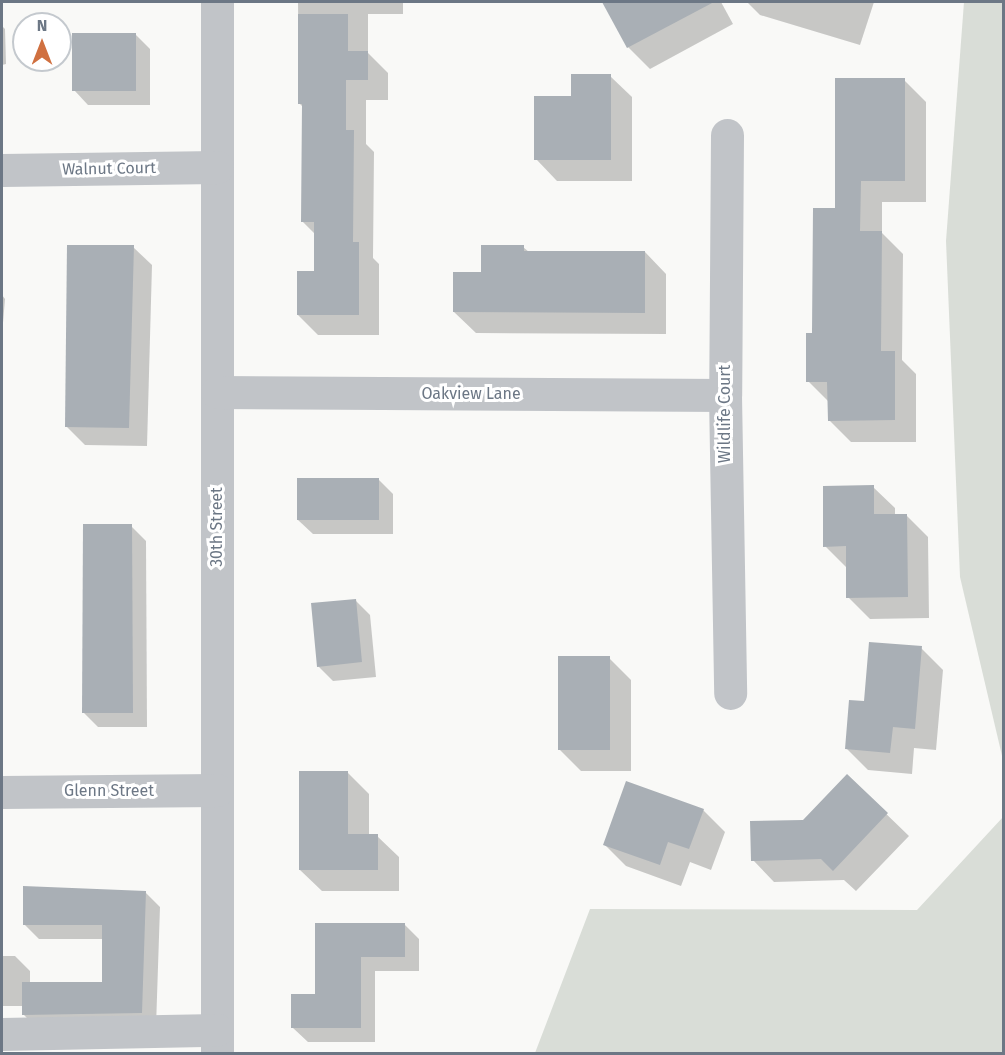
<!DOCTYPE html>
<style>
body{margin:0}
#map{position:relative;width:1005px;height:1055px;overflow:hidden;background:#f9f9f7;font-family:"Fira Sans",sans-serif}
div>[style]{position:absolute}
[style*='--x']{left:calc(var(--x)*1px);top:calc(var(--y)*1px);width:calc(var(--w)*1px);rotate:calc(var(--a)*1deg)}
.green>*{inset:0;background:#d9ddd7}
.shadow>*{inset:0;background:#0003}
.building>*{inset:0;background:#a9afb5}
.minor>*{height:33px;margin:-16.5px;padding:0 16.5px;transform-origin:16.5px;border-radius:16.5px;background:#c1c4c8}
span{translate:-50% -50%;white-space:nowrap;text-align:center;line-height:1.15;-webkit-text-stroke:6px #fff;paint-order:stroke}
.street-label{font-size:16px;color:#6c7785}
.frame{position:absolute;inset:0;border:3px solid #6c7785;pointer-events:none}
.north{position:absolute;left:12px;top:12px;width:60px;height:60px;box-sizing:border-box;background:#fff;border:2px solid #c4c9ce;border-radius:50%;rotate:0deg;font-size:16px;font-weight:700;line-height:24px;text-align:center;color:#6c7785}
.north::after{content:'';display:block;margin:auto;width:21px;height:27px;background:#d07040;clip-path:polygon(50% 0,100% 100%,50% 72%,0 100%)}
</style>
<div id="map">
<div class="green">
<div style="clip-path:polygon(964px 2px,1003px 2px,1003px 760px,960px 577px,946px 241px)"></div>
<div style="clip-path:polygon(1003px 817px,1003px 1053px,535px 1053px,590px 909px,917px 910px)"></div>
</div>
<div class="shadow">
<div style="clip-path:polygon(298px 2px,403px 2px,403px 14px,368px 14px,368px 53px,388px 73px,388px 100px,366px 100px,366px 144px,374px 152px,373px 258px,379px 264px,379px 335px,318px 335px,298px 315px,316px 272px,316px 235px,302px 221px,303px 107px,299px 103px)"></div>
<div style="clip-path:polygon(604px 2px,721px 2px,733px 24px,650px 69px,628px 47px)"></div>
<div style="clip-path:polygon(747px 2px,874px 2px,860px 45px,760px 15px)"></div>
<div style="clip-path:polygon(2px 26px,5px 29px,6px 64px,2px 65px)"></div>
<div style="clip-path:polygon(136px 35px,150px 49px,150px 105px,88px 105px,74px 90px)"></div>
<div style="clip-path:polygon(610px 76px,632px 97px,632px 181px,557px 181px,536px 159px,573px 98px)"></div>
<div style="clip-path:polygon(904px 80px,926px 102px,926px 202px,882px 202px,882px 233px,903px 254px,902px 360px,916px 374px,916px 442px,851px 442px,829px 420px,829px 402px,808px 381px,813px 334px,837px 210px)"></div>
<div style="clip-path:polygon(133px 247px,152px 265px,147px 446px,85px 445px,67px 427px)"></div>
<div style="clip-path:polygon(523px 247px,529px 252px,645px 252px,666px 274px,666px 334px,476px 333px,454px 312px,483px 273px)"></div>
<div style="clip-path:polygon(2px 295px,5px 299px,2px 335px)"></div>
<div style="clip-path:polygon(378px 479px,393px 494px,393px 534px,313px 534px,298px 520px)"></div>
<div style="clip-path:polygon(873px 487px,895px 508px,895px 515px,906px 515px,928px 537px,929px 618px,870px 619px,848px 597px,847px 568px,825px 546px)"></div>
<div style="clip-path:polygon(131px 526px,146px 541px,147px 727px,98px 727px,83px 712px)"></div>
<div style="clip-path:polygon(356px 601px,370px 615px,376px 677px,333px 681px,318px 666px)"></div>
<div style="clip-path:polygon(921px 648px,943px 670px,936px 750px,914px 748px,912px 774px,868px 770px,846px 748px,865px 703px)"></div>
<div style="clip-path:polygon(609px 658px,631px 680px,631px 771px,581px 771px,559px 749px)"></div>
<div style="clip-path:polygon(347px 772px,369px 794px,369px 836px,377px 836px,399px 857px,399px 891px,322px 891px,300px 870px)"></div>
<div style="clip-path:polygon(847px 776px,909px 836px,856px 891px,844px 880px,774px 882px,753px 860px,804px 821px)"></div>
<div style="clip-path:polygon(703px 810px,725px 832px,711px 870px,690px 862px,681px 886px,626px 866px,604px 844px)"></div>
<div style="clip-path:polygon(145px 892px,160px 907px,156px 1027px,38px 1029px,23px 1014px,23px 1006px,2px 1006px,2px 956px,15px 956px,30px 971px,30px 984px,104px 984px,104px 939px,39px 939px,24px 924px)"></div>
<div style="clip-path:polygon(316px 924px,404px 924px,419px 939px,419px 971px,375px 971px,375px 1042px,308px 1042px,293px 1028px,316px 995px)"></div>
<div style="clip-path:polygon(111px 1052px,147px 1054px,111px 1054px)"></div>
</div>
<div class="building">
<div style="clip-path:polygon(602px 2px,714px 2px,627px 48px)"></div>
<div style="clip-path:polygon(298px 14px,348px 14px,348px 51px,368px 51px,368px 80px,346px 80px,346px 130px,354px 130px,353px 242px,359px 242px,359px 315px,297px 315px,297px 271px,314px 271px,314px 222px,301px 222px,302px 104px,298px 104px)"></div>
<div style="clip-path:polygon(72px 33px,136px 33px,136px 91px,72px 91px)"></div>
<div style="clip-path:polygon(571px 74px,611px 74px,611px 160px,534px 160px,534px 96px,571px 96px)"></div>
<div style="clip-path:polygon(835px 78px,905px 78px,905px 181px,861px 181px,860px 231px,882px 231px,881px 351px,895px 351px,895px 420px,828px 421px,827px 382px,806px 382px,806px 333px,812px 333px,813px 208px,835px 208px)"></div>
<div style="clip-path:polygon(67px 245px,134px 245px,129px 428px,65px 427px)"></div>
<div style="clip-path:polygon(481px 245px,524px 245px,524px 251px,645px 251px,645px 313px,453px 312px,453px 272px,481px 272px)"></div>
<div style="clip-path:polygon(297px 478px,379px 478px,379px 520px,297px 520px)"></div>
<div style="clip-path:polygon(874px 485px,874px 514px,907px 514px,908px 597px,846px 598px,846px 546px,823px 547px,823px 486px)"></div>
<div style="clip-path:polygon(83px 524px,132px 524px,133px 713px,82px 713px)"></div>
<div style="clip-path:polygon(356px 599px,362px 662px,317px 667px,311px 603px)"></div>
<div style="clip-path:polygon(869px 642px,922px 646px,915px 729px,893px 727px,890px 753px,845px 749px,849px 700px,864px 701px)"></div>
<div style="clip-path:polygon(558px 656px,610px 656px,610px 750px,558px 750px)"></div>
<div style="clip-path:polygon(299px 771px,348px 771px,348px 834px,378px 834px,378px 870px,299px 870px)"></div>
<div style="clip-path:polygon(847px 774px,888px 813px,833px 871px,821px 859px,751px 861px,750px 821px,803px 820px)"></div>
<div style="clip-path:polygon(626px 781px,704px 809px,689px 849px,668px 842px,660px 865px,603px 845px)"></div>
<div style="clip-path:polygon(23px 886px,146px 891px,142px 1013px,22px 1015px,22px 982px,102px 982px,102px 925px,23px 925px)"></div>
<div style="clip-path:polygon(315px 923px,405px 923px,405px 957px,361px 957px,361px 1028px,291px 1028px,291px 994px,315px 994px)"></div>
</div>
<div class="minor">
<div style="--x:217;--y:2;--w:1052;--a:90"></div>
<div style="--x:727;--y:135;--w:260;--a:90.4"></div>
<div style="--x:725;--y:395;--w:298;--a:89"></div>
<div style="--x:2;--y:170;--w:215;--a:-0.8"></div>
<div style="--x:217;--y:392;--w:508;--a:0.34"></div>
<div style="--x:2;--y:792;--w:215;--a:-0.5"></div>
<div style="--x:2;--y:1034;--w:215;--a:-1.1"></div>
</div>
<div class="street-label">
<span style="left:109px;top:169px;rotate:-1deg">Walnut Court</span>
<span style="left:471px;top:394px">Oakview Lane</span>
<span style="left:725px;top:414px;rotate:-90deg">Wildlife Court</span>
<span style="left:217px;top:527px;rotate:-90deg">30th Street</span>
<span style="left:109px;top:791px">Glenn Street</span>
</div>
<div class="frame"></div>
<div class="north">N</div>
</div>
